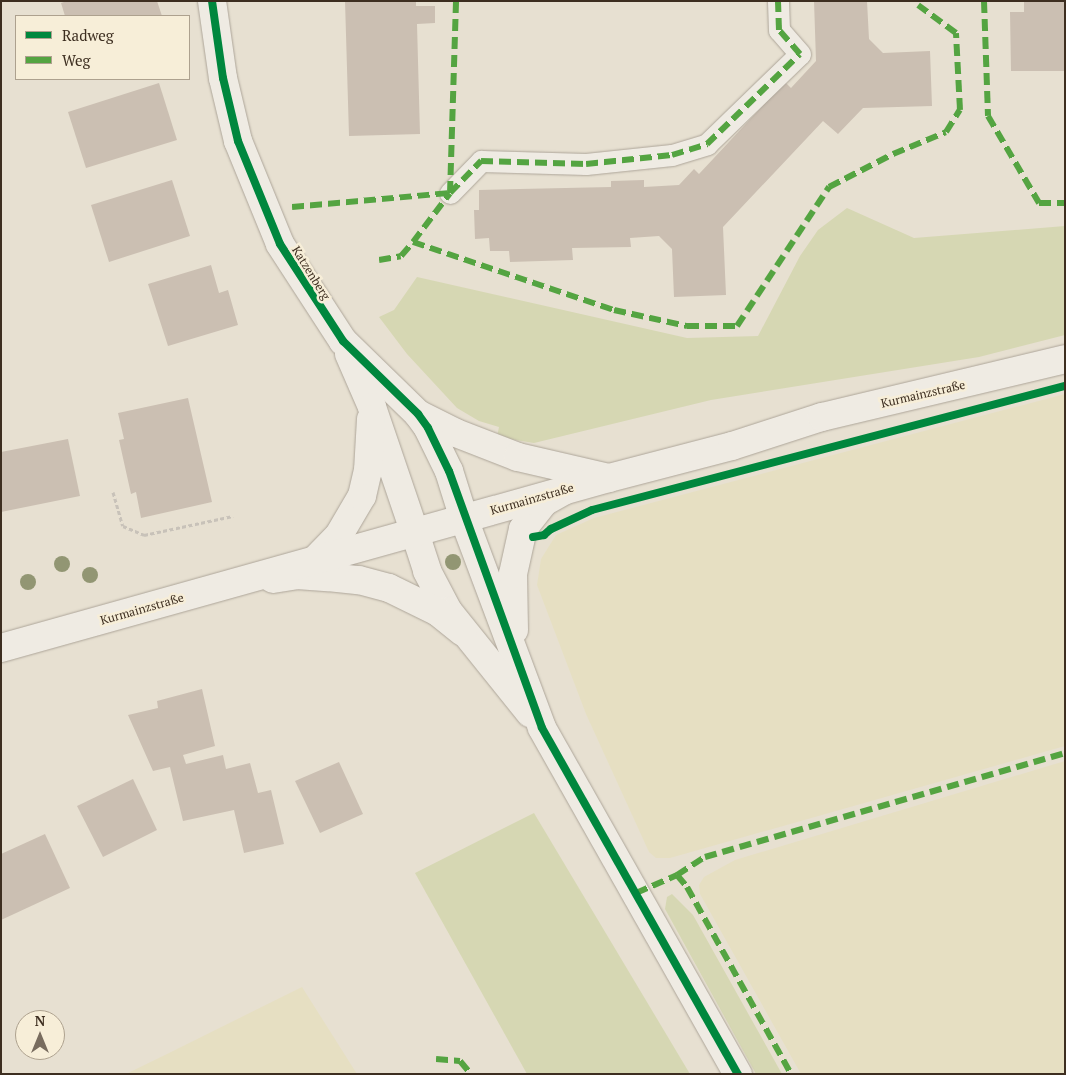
<!DOCTYPE html>
<meta charset="utf-8">
<style>
body{margin:0}
#map{position:relative;width:1066px;height:1075px;overflow:hidden;background:#e7e0d1;font-family:"PT Serif",serif}
div>[style]{position:absolute}
[style*='--x']{left:calc(var(--x)*1px);top:calc(var(--y)*1px);width:calc(var(--w)*1px);rotate:calc(var(--a)*1deg)}
.farmland>*{inset:0;background:#e6dfc2}
.green>*{inset:0;background:#d6d7b3}
.building>*{inset:0;background:#cbbfb2}
.path>*{height:3px;margin-top:-1.5px;transform-origin:0;background:repeating-linear-gradient(90deg,#c8c2b9 0 4px,transparent 0 6.5px)}
.roads{filter:drop-shadow(0 0 1px #ada599) drop-shadow(0 0 1px #ada599)}
.pedestrian>*{height:21px;margin:-10.5px;padding:0 10.5px;transform-origin:10.5px;border-radius:10.5px;background:#efebe3}
.minor>*{height:28px;margin:-14px;padding:0 14px;transform-origin:14px;border-radius:14px;background:#efebe3}
.tertiary>*{height:28px;margin:-14px;padding:0 14px;transform-origin:14px;border-radius:14px;background:#efebe3}
.secondary>*{height:28px;margin:-14px;padding:0 14px;transform-origin:14px;border-radius:14px;background:#efebe3}
.quiet>*{height:6px;margin-top:-3px;transform-origin:0;background:repeating-linear-gradient(90deg,#54a441 0 12px,transparent 0 18px)}
.cycleway>*{height:8px;margin:-4px;padding:0 4px;transform-origin:4px;border-radius:4px;background:#00873e}
.trees>*{width:16px;height:16px;margin:-8px;border-radius:50%;background:#929673}
span{translate:-50% -50%;white-space:nowrap;text-align:center;line-height:1.15;-webkit-text-stroke:5px #f7eed8;paint-order:stroke}
.street-label{font-size:12px;color:#3d2e20}
.frame{position:absolute;inset:0;border:2px solid #3d2e20;pointer-events:none}
.legend{position:absolute;left:15px;top:15px;width:175px;height:65px;box-sizing:border-box;background:#f7eed8;border:1px solid #ada18e;margin:0;padding:6px 9px;list-style:none;font-size:15px;color:#3d2e20}
.legend li{display:flex;align-items:center;gap:10px;height:25px}
.legend b{width:25px;border:1px solid #ada18e}
.north{position:absolute;left:15px;top:1010px;width:50px;height:50px;box-sizing:border-box;background:#f7eed8;border:1px solid #ada18e;border-radius:50%;rotate:0deg;font-size:14px;font-weight:700;line-height:20px;text-align:center;color:#3d2e20}
.north::after{content:'';display:block;margin:auto;width:18px;height:22px;background:#786c5e;clip-path:polygon(50% 0,100% 100%,50% 72%,0 100%)}
</style>
<div id="map">
<div class="farmland">
<div style="clip-path:polygon(1065px 394px,1065px 746px,670px 858px,656px 858px,649px 852px,586px 714px,537px 585px,541px 559px,556px 535px,594px 518px)"></div>
<div style="clip-path:polygon(1065px 761px,1065px 1074px,801px 1074px,700px 894px,699px 885px,704px 877px,735px 860px)"></div>
<div style="clip-path:polygon(302px 987px,357px 1074px,126px 1074px,167px 1054px)"></div>
</div>
<div class="green">
<div style="clip-path:polygon(847px 208px,914px 238px,1065px 226px,1065px 335px,979px 357px,711px 400px,534px 443px,497px 437px,499px 427px,479px 421px,457px 408px,407px 354px,379px 317px,394px 310px,417px 277px,687px 338px,758px 336px,800px 256px,818px 230px)"></div>
<div style="clip-path:polygon(534px 813px,690px 1074px,527px 1074px,415px 873px)"></div>
<div style="clip-path:polygon(672px 894px,693px 915px,782px 1074px,756px 1074px,665px 909px,667px 897px)"></div>
</div>
<div class="building">
<div style="clip-path:polygon(67px 1px,157px 1px,162px 16px,65px 16px,61px 3px)"></div>
<div style="clip-path:polygon(345px 1px,416px 1px,416px 6px,435px 6px,435px 23px,417px 24px,420px 134px,349px 136px)"></div>
<div style="clip-path:polygon(814px 1px,867px 1px,869px 39px,883px 53px,930px 51px,932px 106px,863px 108px,838px 134px,823px 121px,723px 227px,726px 295px,674px 297px,672px 249px,659px 236px,630px 238px,631px 247px,572px 248px,573px 260px,510px 262px,509px 251px,490px 251px,489px 238px,475px 239px,474px 210px,479px 210px,479px 190px,611px 187px,611px 181px,644px 180px,644px 187px,679px 185px,694px 169px,699px 174px,785px 82px,791px 88px,816px 61px)"></div>
<div style="clip-path:polygon(1024px 1px,1065px 1px,1065px 71px,1011px 71px,1010px 12px,1024px 12px)"></div>
<div style="clip-path:polygon(159px 83px,177px 140px,86px 168px,68px 112px)"></div>
<div style="clip-path:polygon(172px 180px,190px 236px,109px 262px,91px 205px)"></div>
<div style="clip-path:polygon(211px 265px,219px 293px,228px 290px,238px 325px,168px 346px,148px 284px)"></div>
<div style="clip-path:polygon(188px 398px,212px 502px,141px 518px,136px 492px,131px 494px,119px 440px,124px 439px,118px 413px)"></div>
<div style="clip-path:polygon(68px 439px,80px 496px,1px 512px,1px 452px)"></div>
<div style="clip-path:polygon(202px 689px,215px 746px,183px 755px,186px 764px,223px 755px,226px 769px,250px 763px,258px 793px,271px 790px,284px 844px,244px 853px,234px 810px,183px 821px,170px 767px,153px 771px,128px 715px,158px 708px,157px 701px)"></div>
<div style="clip-path:polygon(339px 762px,363px 814px,320px 833px,295px 781px)"></div>
<div style="clip-path:polygon(133px 779px,157px 830px,103px 857px,77px 806px)"></div>
<div style="clip-path:polygon(45px 834px,70px 888px,1px 920px,1px 854px)"></div>
</div>
<div class="path">
<div style="--x:113;--y:492;--w:35;--a:74"></div>
<div style="--x:123;--y:526;--w:23;--a:23"></div>
<div style="--x:144;--y:535;--w:91;--a:-12.1"></div>
</div>
<div class="roads">
<div class="pedestrian">
<div style="--x:450;--y:193;--w:45;--a:-45.9"></div>
<div style="--x:481;--y:161;--w:105;--a:1.6"></div>
<div style="--x:586;--y:164;--w:86;--a:-6"></div>
<div style="--x:672;--y:155;--w:37;--a:-17"></div>
<div style="--x:707;--y:144;--w:129;--a:-44.1"></div>
<div style="--x:800;--y:54;--w:32;--a:-131"></div>
<div style="--x:779;--y:30;--w:29;--a:-92"></div>
</div>
<div class="minor">
<div style="--x:212;--y:1;--w:78;--a:81.9"></div>
<div style="--x:223;--y:78;--w:65;--a:76.6"></div>
<div style="--x:238;--y:141;--w:111;--a:67.8"></div>
<div style="--x:280;--y:244;--w:116;--a:57"></div>
<div style="--x:343;--y:341;--w:105;--a:44.2"></div>
<div style="--x:418;--y:414;--w:17;--a:54"></div>
<div style="--x:428;--y:428;--w:48;--a:64"></div>
<div style="--x:449;--y:471;--w:50;--a:72.6"></div>
<div style="--x:349;--y:354;--w:58;--a:66.5"></div>
<div style="--x:372;--y:407;--w:133;--a:71.2"></div>
<div style="--x:418;--y:414;--w:42;--a:26.6"></div>
<div style="--x:456;--y:433;--w:66;--a:21.2"></div>
<div style="--x:518;--y:457;--w:93;--a:13"></div>
<div style="--x:314;--y:561;--w:36;--a:-46"></div>
<div style="--x:339;--y:535;--w:45;--a:-59.5"></div>
<div style="--x:362;--y:496;--w:26;--a:-77"></div>
<div style="--x:368;--y:471;--w:52;--a:-86.7"></div>
</div>
<div class="tertiary">
<div style="--x:464;--y:519;--w:223;--a:69.5"></div>
<div style="--x:542;--y:728;--w:398;--a:60.5"></div>
<div style="--x:415;--y:533;--w:40;--a:72"></div>
<div style="--x:427;--y:571;--w:45;--a:62.3"></div>
<div style="--x:448;--y:611;--w:131;--a:51.2"></div>
<div style="--x:273;--y:579;--w:24;--a:-9"></div>
<div style="--x:297;--y:575;--w:31;--a:4"></div>
<div style="--x:328;--y:577;--w:31;--a:6"></div>
<div style="--x:359;--y:580;--w:31;--a:15"></div>
<div style="--x:389;--y:588;--w:55;--a:26.1"></div>
<div style="--x:438;--y:612;--w:32;--a:39"></div>
<div style="--x:514;--y:630;--w:56;--a:-91"></div>
<div style="--x:513;--y:574;--w:46;--a:-77.5"></div>
<div style="--x:523;--y:529;--w:34;--a:-52"></div>
<div style="--x:544;--y:502;--w:23;--a:-29"></div>
</div>
<div class="secondary">
<div style="--x:1;--y:648;--w:631;--a:-15.62"></div>
<div style="--x:609;--y:478;--w:127;--a:-14.6"></div>
<div style="--x:732;--y:446;--w:95;--a:-17.9"></div>
<div style="--x:822;--y:417;--w:250;--a:-13.4"></div>
</div>
</div>
<div class="quiet">
<div style="--x:984;--y:1;--w:115;--a:88"></div>
<div style="--x:988;--y:116;--w:101;--a:59.6"></div>
<div style="--x:1039;--y:203;--w:26;--a:0"></div>
<div style="--x:292;--y:207;--w:159;--a:-5.1"></div>
<div style="--x:450;--y:193;--w:45;--a:-45.9"></div>
<div style="--x:481;--y:161;--w:105;--a:1.6"></div>
<div style="--x:586;--y:164;--w:86;--a:-6"></div>
<div style="--x:672;--y:155;--w:37;--a:-17"></div>
<div style="--x:707;--y:144;--w:129;--a:-44.1"></div>
<div style="--x:800;--y:54;--w:32;--a:-131"></div>
<div style="--x:779;--y:30;--w:29;--a:-92"></div>
<div style="--x:413;--y:242;--w:61;--a:-52.9"></div>
<div style="--x:450;--y:193;--w:192;--a:-88.2"></div>
<div style="--x:379;--y:260;--w:22;--a:-10"></div>
<div style="--x:401;--y:256;--w:18;--a:-49"></div>
<div style="--x:413;--y:242;--w:212;--a:18.7"></div>
<div style="--x:614;--y:310;--w:75;--a:12.4"></div>
<div style="--x:687;--y:326;--w:50;--a:0"></div>
<div style="--x:737;--y:326;--w:167;--a:-56.5"></div>
<div style="--x:829;--y:187;--w:72;--a:-27.3"></div>
<div style="--x:893;--y:154;--w:57;--a:-22.5"></div>
<div style="--x:946;--y:132;--w:26;--a:-58"></div>
<div style="--x:960;--y:110;--w:77;--a:-93"></div>
<div style="--x:956;--y:33;--w:47;--a:-143.6"></div>
<div style="--x:677;--y:875;--w:16;--a:50"></div>
<div style="--x:687;--y:887;--w:214;--a:60.9"></div>
<div style="--x:636;--y:893;--w:45;--a:-23.7"></div>
<div style="--x:677;--y:875;--w:33;--a:-33"></div>
<div style="--x:705;--y:857;--w:375;--a:-16.1"></div>
<div style="--x:436;--y:1059;--w:24;--a:5"></div>
<div style="--x:460;--y:1061;--w:17;--a:50"></div>
</div>
<div class="cycleway">
<div style="--x:212;--y:1;--w:78;--a:81.9"></div>
<div style="--x:223;--y:78;--w:65;--a:76.6"></div>
<div style="--x:238;--y:141;--w:111;--a:67.8"></div>
<div style="--x:280;--y:244;--w:116;--a:57"></div>
<div style="--x:343;--y:341;--w:105;--a:44.2"></div>
<div style="--x:418;--y:414;--w:17;--a:54"></div>
<div style="--x:428;--y:428;--w:48;--a:64"></div>
<div style="--x:449;--y:471;--w:273;--a:70.1"></div>
<div style="--x:542;--y:728;--w:398;--a:60.5"></div>
<div style="--x:533;--y:537;--w:11;--a:-10"></div>
<div style="--x:544;--y:535;--w:9;--a:-41"></div>
<div style="--x:551;--y:529;--w:45;--a:-24.9"></div>
<div style="--x:592;--y:510;--w:489;--a:-14.7"></div>
</div>
<div class="trees">
<div style="left:453px;top:562px"></div>
<div style="left:62px;top:564px"></div>
<div style="left:90px;top:575px"></div>
<div style="left:28px;top:582px"></div>
</div>
<div class="street-label">
<span style="left:311px;top:273px;rotate:58deg">Katzenberg</span>
<span style="left:923px;top:394px;rotate:-13deg">Kurmainzstraße</span>
<span style="left:532px;top:499px;rotate:-16deg">Kurmainzstraße</span>
<span style="left:142px;top:609px;rotate:-16deg">Kurmainzstraße</span>
</div>
<div class="frame"></div>
<ul class="legend">
<li><b style="height:6px;background:#00873e"></b>Radweg</li>
<li><b style="height:6px;background:#54a441"></b>Weg</li>
</ul>
<div class="north">N</div>
</div>
